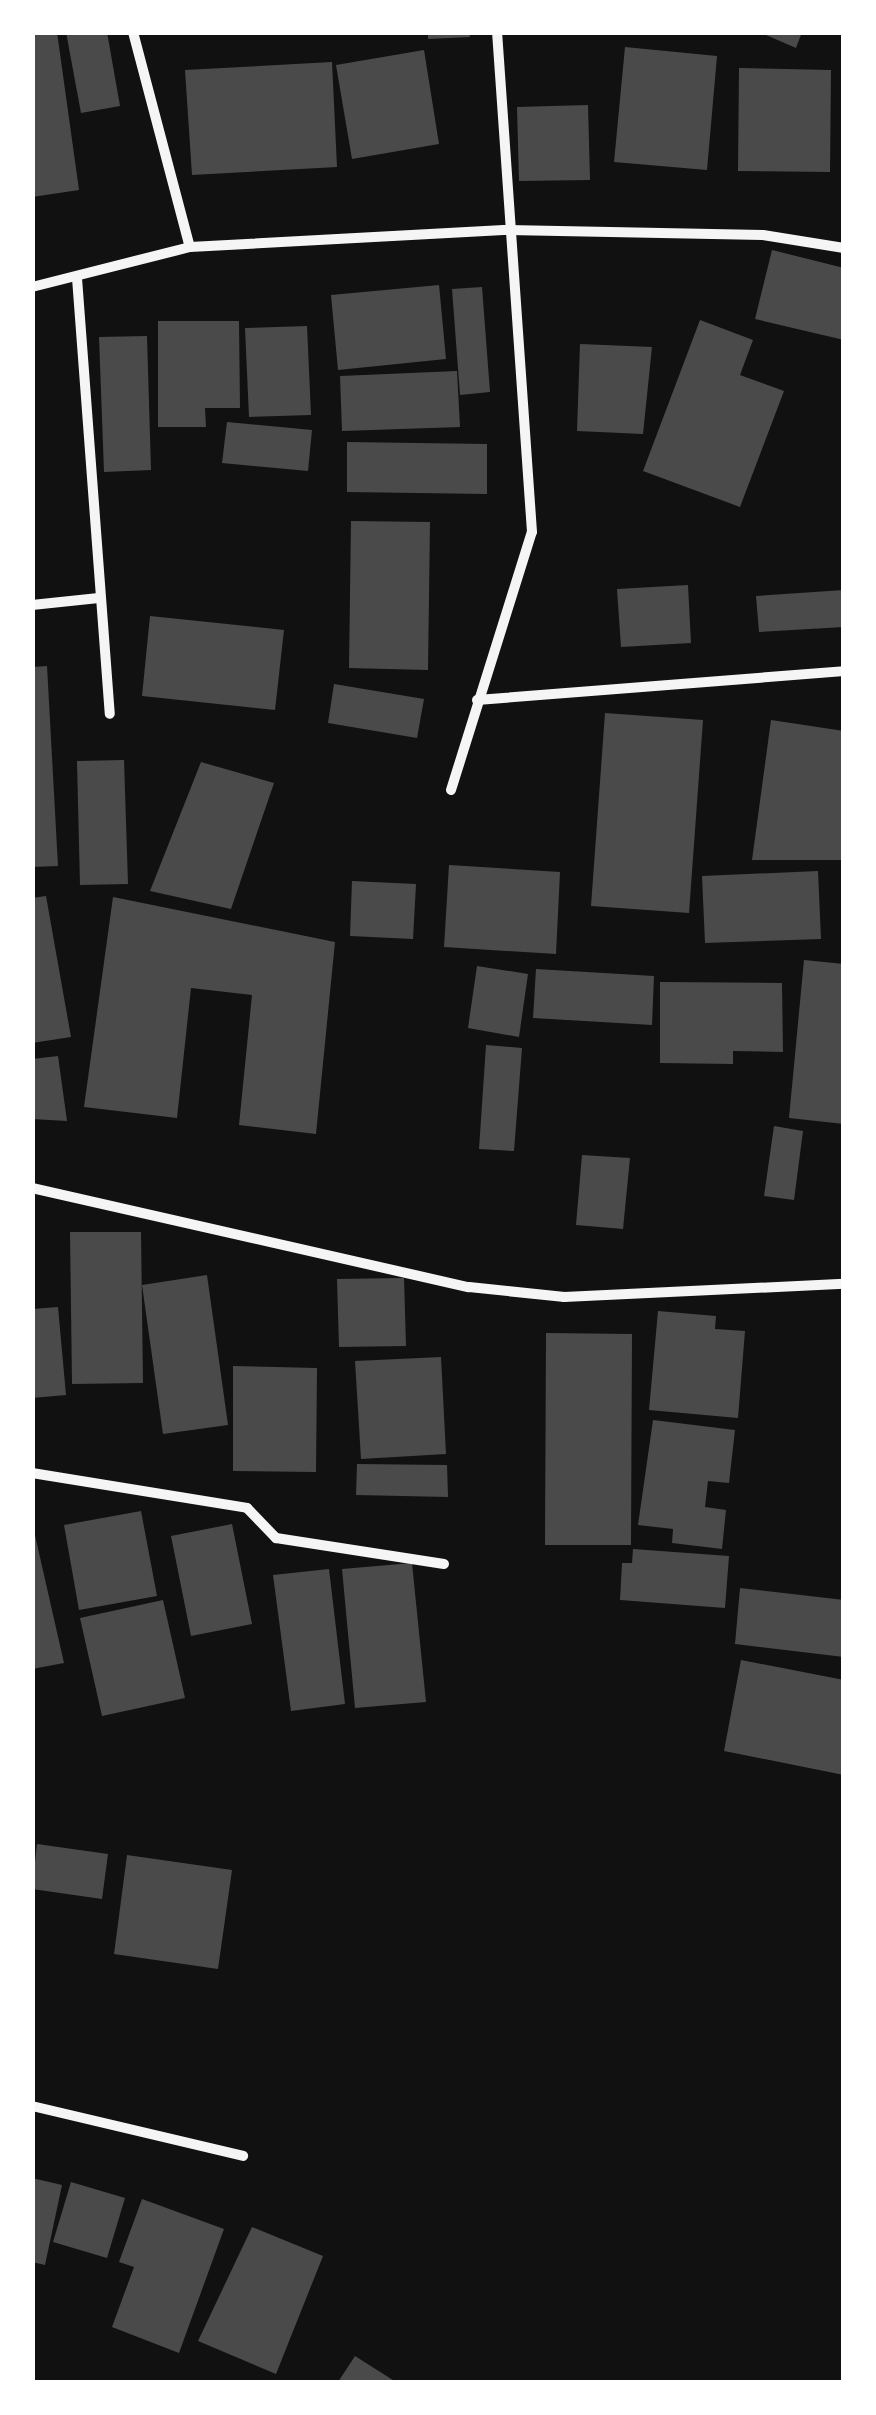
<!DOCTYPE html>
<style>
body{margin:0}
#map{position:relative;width:876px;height:2415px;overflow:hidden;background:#111;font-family:Barlow,sans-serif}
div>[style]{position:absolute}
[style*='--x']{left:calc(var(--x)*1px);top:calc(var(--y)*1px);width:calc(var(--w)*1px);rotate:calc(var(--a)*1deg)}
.building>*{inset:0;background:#4a4a4a}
.minor>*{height:10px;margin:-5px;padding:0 5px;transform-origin:5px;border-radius:5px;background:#f5f5f5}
span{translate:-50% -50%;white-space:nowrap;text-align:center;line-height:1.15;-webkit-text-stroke:8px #fff;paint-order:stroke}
.frame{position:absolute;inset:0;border:35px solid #fff;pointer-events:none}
</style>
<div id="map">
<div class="building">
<div style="clip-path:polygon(32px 32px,57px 32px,79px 190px,32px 197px)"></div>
<div style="clip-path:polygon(66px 32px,107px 32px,120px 106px,81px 113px)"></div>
<div style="clip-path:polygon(428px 32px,469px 32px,470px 37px,428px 39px)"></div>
<div style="clip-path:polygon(759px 32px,802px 32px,796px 48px)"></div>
<div style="clip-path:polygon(625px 47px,717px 56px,707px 170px,614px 162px)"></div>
<div style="clip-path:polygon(424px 50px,439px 144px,352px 159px,336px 65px)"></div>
<div style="clip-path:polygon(332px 62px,337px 167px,192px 175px,185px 70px)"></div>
<div style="clip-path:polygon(739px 68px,831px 70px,830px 172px,738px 171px)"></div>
<div style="clip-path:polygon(588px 105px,590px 180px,519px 181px,517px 107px)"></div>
<div style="clip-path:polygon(772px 250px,844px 268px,844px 340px,755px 319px)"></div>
<div style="clip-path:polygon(439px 285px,446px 359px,338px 370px,331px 295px)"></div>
<div style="clip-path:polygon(482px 287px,490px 392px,460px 395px,452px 289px)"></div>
<div style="clip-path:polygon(700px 320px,753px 340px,740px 375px,784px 391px,740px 507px,643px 471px)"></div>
<div style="clip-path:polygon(158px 321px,239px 321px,240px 408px,205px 408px,206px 427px,158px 427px)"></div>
<div style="clip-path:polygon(307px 326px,311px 415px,249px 417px,245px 328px)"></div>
<div style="clip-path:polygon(147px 336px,151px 470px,104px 472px,99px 337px)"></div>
<div style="clip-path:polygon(580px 344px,652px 347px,643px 434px,577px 431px)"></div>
<div style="clip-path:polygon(457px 371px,460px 427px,342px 431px,340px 376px)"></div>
<div style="clip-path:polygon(227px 422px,312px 430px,308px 471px,222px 463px)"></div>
<div style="clip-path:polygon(347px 442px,487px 444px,487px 494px,347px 492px)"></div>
<div style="clip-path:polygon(351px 521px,430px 522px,428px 670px,349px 668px)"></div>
<div style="clip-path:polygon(688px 585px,691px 643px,621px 647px,617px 589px)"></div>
<div style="clip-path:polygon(844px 590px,844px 627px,759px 632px,756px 596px)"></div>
<div style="clip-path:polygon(150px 616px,284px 630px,275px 710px,142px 696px)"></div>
<div style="clip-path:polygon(47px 666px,58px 866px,32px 867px,32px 667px)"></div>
<div style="clip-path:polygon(334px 684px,424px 699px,417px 738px,328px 723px)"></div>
<div style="clip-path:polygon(605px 713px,703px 720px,689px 913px,591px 906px)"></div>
<div style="clip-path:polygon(771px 720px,844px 731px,842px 860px,752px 860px)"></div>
<div style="clip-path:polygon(124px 760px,128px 884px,80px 885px,77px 761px)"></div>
<div style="clip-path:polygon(201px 762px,274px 783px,231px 909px,150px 891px)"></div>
<div style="clip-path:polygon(449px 865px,560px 872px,556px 954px,444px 947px)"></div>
<div style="clip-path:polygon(818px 871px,821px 939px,705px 943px,702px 876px)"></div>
<div style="clip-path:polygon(352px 881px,416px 884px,413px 939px,350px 936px)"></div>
<div style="clip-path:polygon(46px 896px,71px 1037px,32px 1043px,32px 898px)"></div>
<div style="clip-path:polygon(113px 897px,335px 942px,316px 1134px,239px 1125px,252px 995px,191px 988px,177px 1118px,84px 1107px)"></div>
<div style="clip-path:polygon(804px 960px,844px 964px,844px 1124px,789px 1118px)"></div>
<div style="clip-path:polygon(477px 966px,528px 974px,519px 1037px,468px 1028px)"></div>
<div style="clip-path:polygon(536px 969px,654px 976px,652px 1025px,533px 1018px)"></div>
<div style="clip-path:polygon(660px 982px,782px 983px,783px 1052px,733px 1051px,733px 1064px,660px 1063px)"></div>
<div style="clip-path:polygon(486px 1045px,522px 1048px,514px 1151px,479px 1149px)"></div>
<div style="clip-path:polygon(58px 1056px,67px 1121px,32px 1119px,32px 1059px)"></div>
<div style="clip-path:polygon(774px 1126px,803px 1131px,794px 1200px,764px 1196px)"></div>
<div style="clip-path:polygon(582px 1155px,630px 1158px,623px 1229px,576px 1225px)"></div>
<div style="clip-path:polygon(70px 1232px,141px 1232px,143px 1383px,72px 1384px)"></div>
<div style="clip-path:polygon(207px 1275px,228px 1425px,163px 1434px,142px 1285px)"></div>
<div style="clip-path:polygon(404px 1278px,406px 1346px,339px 1347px,337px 1279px)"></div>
<div style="clip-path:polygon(58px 1307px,66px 1395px,32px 1398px,32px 1309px)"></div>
<div style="clip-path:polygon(658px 1311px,716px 1316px,715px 1329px,745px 1331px,738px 1418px,649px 1410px)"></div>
<div style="clip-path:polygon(546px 1333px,632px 1334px,631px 1545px,545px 1545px)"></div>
<div style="clip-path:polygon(441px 1357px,446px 1454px,361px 1459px,355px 1361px)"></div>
<div style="clip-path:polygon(233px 1366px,317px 1368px,316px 1472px,233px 1471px)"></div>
<div style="clip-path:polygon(653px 1420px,735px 1430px,729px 1483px,708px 1481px,705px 1507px,726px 1510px,722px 1549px,672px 1543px,673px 1529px,638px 1525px)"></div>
<div style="clip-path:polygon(357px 1464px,447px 1465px,448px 1497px,356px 1495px)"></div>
<div style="clip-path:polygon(141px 1511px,157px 1596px,79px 1610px,64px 1525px)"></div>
<div style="clip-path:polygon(32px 1522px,64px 1663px,32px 1669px)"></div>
<div style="clip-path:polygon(232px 1524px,252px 1624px,191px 1636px,171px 1536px)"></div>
<div style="clip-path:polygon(633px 1549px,729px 1556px,725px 1608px,620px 1600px,622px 1563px,632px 1563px)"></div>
<div style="clip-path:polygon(412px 1563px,426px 1702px,355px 1708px,342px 1569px)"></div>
<div style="clip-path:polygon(329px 1569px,345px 1704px,291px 1711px,273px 1575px)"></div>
<div style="clip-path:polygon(740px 1588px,844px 1600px,844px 1657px,735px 1644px)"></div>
<div style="clip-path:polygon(163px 1600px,185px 1698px,102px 1716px,80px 1618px)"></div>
<div style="clip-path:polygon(741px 1660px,844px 1680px,844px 1775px,724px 1751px)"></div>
<div style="clip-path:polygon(37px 1844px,108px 1854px,102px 1899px,32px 1889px)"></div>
<div style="clip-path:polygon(127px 1855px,232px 1870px,218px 1969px,114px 1954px)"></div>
<div style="clip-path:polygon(32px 2178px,62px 2185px,45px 2265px,32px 2262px)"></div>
<div style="clip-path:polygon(71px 2182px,125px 2198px,107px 2258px,53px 2242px)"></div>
<div style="clip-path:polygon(142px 2199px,224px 2229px,179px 2353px,112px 2327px,134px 2267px,119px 2262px)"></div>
<div style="clip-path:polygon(252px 2227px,323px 2256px,276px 2374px,198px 2341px)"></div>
<div style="clip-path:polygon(355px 2356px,396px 2382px,338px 2382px)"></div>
</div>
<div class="minor">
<div style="--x:133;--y:32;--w:222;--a:75.2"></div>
<div style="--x:77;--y:278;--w:437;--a:85.7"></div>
<div style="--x:32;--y:287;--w:163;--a:-14.2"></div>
<div style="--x:190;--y:247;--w:314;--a:-3.1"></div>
<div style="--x:504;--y:230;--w:259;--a:1.1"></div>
<div style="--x:763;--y:235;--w:82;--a:9.1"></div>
<div style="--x:32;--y:605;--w:67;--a:-6"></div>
<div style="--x:477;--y:700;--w:368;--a:-4.5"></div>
<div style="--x:451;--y:790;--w:270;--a:-72.6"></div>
<div style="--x:532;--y:532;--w:501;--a:-94"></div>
<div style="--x:32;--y:1188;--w:448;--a:12.8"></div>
<div style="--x:469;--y:1287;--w:96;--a:6"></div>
<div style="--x:564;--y:1297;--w:280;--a:-2.7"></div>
<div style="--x:32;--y:1473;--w:218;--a:9.2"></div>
<div style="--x:247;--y:1508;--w:42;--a:46"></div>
<div style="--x:276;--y:1538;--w:170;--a:8.8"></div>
<div style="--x:32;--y:2106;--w:217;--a:13.3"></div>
</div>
<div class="frame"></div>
</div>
